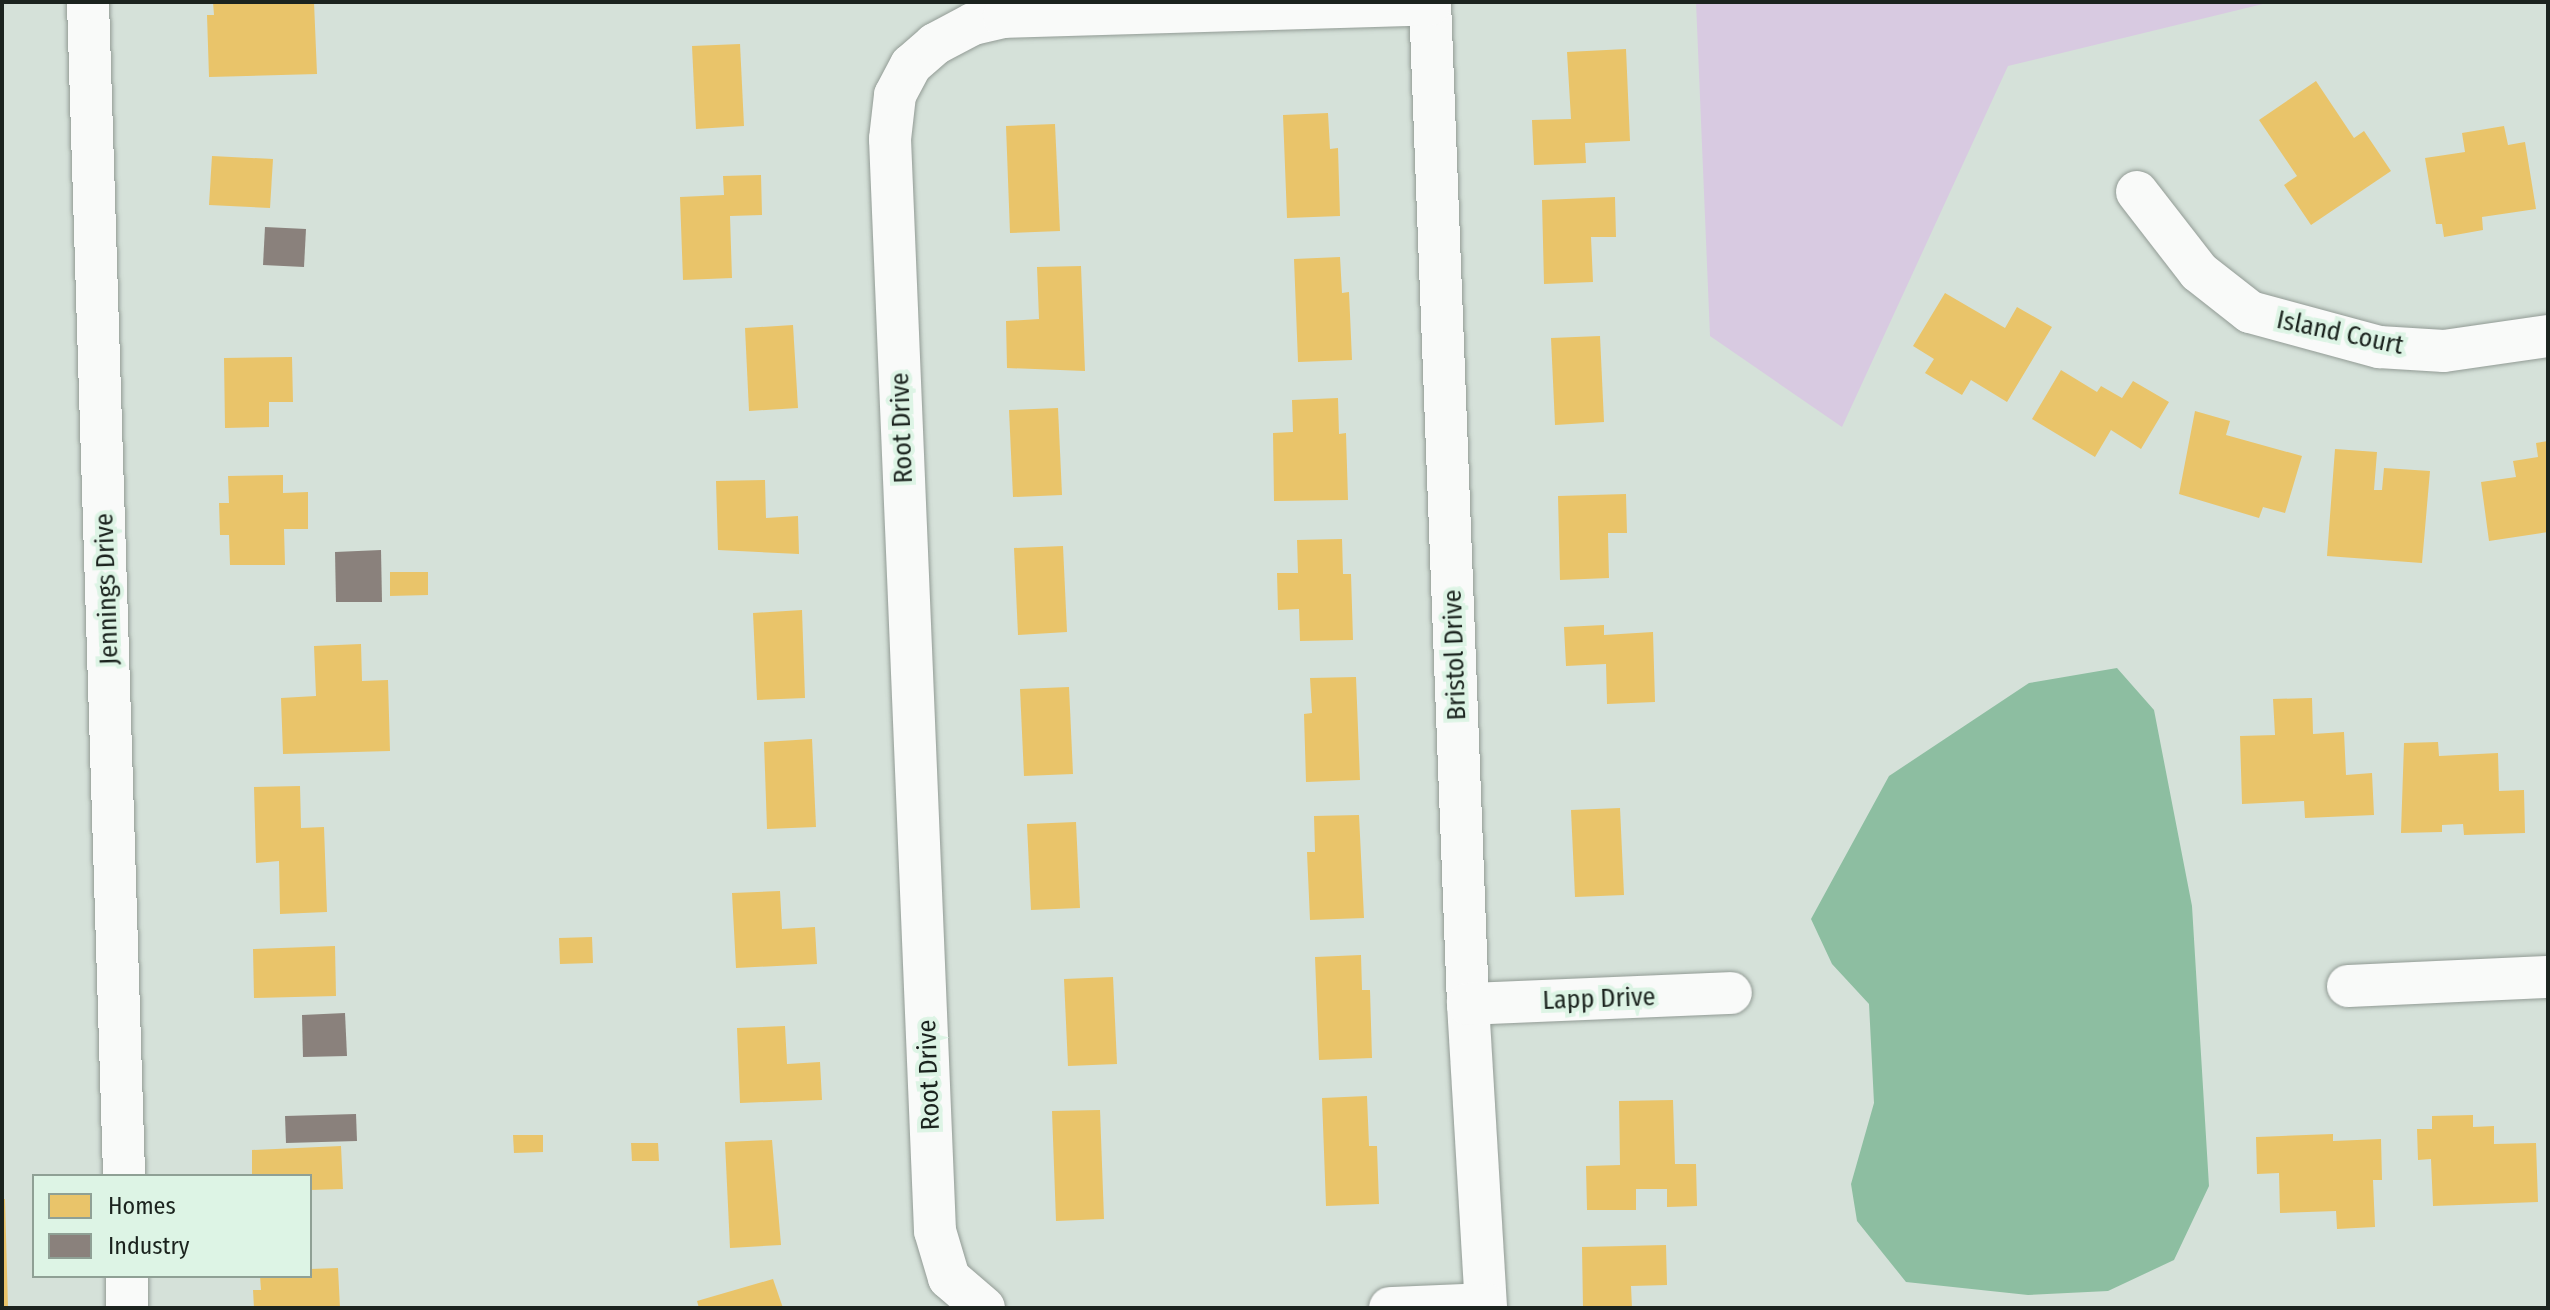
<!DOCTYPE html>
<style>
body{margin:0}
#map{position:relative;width:2550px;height:1310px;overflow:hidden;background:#d5e1d9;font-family:"Fira Sans Condensed",sans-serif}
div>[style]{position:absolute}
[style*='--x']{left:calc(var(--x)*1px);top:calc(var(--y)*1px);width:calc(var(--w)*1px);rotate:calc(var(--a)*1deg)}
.green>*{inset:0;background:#d8cae1}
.water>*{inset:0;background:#8dbea1}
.homes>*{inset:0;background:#e9c46a}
.industry>*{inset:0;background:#8a817c}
.roads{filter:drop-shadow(0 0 2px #929b95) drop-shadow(0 0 2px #929b95)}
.street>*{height:42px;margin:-21px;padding:0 21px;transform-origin:21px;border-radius:21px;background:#f9faf9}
span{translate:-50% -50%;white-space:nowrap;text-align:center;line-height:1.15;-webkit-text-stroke:8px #ddf4e5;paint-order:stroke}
.street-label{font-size:26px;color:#1b231e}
.frame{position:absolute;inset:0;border:4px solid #1b231e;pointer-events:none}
.legend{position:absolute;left:32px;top:1174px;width:280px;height:104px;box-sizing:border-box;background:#ddf4e5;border:2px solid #8fa095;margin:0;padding:10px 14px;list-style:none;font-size:24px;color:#1b231e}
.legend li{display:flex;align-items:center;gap:16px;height:40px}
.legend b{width:40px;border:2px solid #8fa095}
</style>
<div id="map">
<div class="green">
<div style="clip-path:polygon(1696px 2px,2271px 2px,2008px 66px,1842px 427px,1710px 336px)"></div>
</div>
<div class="water">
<div style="clip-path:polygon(2117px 668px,2154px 710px,2192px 906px,2209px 1186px,2174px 1260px,2108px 1291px,2028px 1295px,1906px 1282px,1857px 1221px,1851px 1184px,1874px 1103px,1869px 1004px,1832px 964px,1811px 919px,1889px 776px,2029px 683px)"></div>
</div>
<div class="homes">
<div style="clip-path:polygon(213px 2px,314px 2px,317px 74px,209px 77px,207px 15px,214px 15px)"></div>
<div style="clip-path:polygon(740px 44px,744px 126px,696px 129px,692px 46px)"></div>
<div style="clip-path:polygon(1626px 49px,1630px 141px,1585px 143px,1586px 163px,1534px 165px,1532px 120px,1571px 119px,1567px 52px)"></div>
<div style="clip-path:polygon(2316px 81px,2354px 138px,2364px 131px,2391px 171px,2311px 225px,2284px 185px,2297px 176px,2259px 120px)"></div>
<div style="clip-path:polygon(1328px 113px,1330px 149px,1338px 148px,1340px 216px,1287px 218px,1283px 115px)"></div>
<div style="clip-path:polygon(1055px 124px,1060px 231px,1010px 233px,1006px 126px)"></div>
<div style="clip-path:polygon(2504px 126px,2508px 145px,2525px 142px,2536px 209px,2482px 217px,2483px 230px,2444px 237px,2442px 224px,2436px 224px,2425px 158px,2465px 152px,2462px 133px)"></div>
<div style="clip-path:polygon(212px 156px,273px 159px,270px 208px,209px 205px)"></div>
<div style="clip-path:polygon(761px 175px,762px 215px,730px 216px,732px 278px,683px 280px,680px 197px,724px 195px,723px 176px)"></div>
<div style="clip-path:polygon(1615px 197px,1616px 237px,1591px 237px,1593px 282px,1544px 284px,1542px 200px)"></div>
<div style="clip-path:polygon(1340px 257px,1342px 293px,1349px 292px,1352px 360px,1298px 362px,1294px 259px)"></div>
<div style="clip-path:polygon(1081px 266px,1085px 371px,1007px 368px,1006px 321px,1039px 319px,1037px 267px)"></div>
<div style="clip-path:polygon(1945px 293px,2005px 328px,2017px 307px,2052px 327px,2007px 402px,1971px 380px,1962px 395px,1925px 373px,1934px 359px,1913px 346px)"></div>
<div style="clip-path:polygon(793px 325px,798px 408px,749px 411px,745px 328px)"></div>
<div style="clip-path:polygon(1600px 336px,1604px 422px,1555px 425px,1551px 338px)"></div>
<div style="clip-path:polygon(292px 357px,293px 402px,269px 402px,269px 427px,225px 428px,224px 358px)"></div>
<div style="clip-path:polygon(2061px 370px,2097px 392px,2101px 386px,2122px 398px,2133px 381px,2169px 402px,2141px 449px,2111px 430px,2095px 457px,2032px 419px)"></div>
<div style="clip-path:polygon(1338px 398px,1339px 434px,1346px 433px,1348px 500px,1274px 501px,1273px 433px,1293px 432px,1292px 400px)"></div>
<div style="clip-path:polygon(1058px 408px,1062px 495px,1013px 497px,1009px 410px)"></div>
<div style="clip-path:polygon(2195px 411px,2230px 421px,2226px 435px,2302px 456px,2285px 513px,2263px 507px,2259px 518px,2179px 494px)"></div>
<div style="clip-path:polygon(2548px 441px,2548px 532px,2489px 541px,2481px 482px,2516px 477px,2513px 461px,2538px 457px,2536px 443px)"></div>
<div style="clip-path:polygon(2335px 449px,2377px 452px,2374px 490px,2382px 490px,2384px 468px,2430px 471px,2422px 563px,2327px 556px)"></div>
<div style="clip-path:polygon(283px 475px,283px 493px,308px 492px,308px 529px,284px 529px,285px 565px,230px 565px,229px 535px,220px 535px,219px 503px,229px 503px,228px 476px)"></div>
<div style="clip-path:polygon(765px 480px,766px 518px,798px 516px,799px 554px,718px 550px,716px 481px)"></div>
<div style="clip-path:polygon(1626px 494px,1627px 533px,1608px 533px,1609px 578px,1560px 580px,1558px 496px)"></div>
<div style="clip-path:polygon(1342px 539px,1343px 574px,1351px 574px,1353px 640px,1300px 641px,1299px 609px,1278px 610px,1277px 573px,1298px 573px,1297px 540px)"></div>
<div style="clip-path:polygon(1063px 546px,1067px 632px,1018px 635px,1014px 548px)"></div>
<div style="clip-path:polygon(390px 572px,428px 572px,428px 595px,390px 596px)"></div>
<div style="clip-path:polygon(802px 610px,805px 698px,757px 700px,753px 613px)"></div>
<div style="clip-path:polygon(1604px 625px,1604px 635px,1653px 632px,1655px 702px,1607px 704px,1606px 664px,1566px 666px,1564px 627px)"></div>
<div style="clip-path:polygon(361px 644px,362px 681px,388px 680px,390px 751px,283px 754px,281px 698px,316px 696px,314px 646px)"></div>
<div style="clip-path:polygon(1356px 677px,1360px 780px,1306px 782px,1304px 714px,1312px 713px,1310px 678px)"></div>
<div style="clip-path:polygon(1069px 687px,1073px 774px,1024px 776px,1020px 689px)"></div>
<div style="clip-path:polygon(2312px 698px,2313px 734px,2344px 732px,2346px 775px,2372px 773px,2374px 815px,2305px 818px,2304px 801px,2242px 804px,2240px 736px,2275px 735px,2273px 699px)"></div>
<div style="clip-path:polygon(812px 739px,816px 827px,767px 829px,764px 742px)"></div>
<div style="clip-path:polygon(2438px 742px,2439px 756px,2498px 753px,2499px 791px,2524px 790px,2525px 833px,2464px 835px,2463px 824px,2442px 825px,2442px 832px,2401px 833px,2404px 743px)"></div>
<div style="clip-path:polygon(300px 786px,301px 828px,324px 827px,327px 912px,280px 914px,279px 861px,256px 863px,254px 787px)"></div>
<div style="clip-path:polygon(1620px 808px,1624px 895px,1575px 897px,1571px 810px)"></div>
<div style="clip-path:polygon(1359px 815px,1364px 918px,1310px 920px,1307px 852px,1315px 852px,1314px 816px)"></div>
<div style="clip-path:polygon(1076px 822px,1080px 908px,1031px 910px,1027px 824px)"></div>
<div style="clip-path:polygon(780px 891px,782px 929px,815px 927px,817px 964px,736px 968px,732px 893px)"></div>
<div style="clip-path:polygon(592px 937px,593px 963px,560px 964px,559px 938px)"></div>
<div style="clip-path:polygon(335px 946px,336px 996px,254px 998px,253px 949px)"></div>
<div style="clip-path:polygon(1361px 955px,1362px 990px,1370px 990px,1372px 1058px,1319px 1060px,1315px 957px)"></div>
<div style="clip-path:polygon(1113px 977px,1117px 1064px,1068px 1066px,1064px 979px)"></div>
<div style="clip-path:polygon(785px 1026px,787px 1064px,820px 1062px,822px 1100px,740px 1103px,737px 1028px)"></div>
<div style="clip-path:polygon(1367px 1096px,1369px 1146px,1377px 1146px,1379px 1204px,1326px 1206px,1322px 1098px)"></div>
<div style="clip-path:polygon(1673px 1100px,1675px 1164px,1696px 1164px,1697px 1206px,1667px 1207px,1667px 1189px,1636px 1189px,1636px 1210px,1587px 1210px,1586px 1166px,1620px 1165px,1619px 1101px)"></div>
<div style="clip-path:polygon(1100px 1110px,1104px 1219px,1056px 1221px,1052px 1111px)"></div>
<div style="clip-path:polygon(2473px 1115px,2473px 1127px,2494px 1126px,2494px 1144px,2536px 1143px,2538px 1202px,2433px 1206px,2431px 1159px,2418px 1160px,2417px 1129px,2432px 1129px,2432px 1116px)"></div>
<div style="clip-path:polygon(2333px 1134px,2333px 1141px,2381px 1139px,2382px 1180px,2373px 1180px,2375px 1227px,2337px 1229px,2336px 1211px,2280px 1213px,2279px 1173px,2257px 1174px,2256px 1137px)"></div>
<div style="clip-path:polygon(513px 1135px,543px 1135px,543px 1152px,514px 1153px)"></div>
<div style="clip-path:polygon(772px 1140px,781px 1245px,730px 1248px,725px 1142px)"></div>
<div style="clip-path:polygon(631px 1143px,658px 1143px,659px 1161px,632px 1161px)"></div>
<div style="clip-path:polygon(341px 1146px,343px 1189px,310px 1190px,310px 1176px,252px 1176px,252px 1150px)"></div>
<div style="clip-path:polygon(2px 1199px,5px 1199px,8px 1308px,2px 1308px)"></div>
<div style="clip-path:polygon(1666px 1245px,1667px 1285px,1631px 1286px,1632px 1308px,1583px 1308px,1582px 1247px)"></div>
<div style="clip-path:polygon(338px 1268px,340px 1308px,254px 1308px,253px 1290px,261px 1290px,260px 1276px,310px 1276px,310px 1269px)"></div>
<div style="clip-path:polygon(773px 1279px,783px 1308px,699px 1308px,697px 1301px)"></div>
</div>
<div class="industry">
<div style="clip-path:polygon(265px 227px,306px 229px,304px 267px,263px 265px)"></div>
<div style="clip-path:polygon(381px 550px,382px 602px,336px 602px,335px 552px)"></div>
<div style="clip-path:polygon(345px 1013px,347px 1056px,303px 1057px,302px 1015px)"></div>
<div style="clip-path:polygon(356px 1114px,357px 1141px,286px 1143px,285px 1116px)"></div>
</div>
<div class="roads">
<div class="street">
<div style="--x:88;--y:2;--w:1175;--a:88.24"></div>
<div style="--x:1430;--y:2;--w:1003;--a:87.83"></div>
<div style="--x:1468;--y:1004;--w:305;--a:86.6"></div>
<div style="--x:2137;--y:192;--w:101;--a:52.2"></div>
<div style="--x:2199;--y:272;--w:65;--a:38.1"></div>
<div style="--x:2250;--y:312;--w:134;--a:15.2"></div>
<div style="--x:2379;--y:347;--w:65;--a:3.5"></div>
<div style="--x:2444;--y:351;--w:105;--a:-8.2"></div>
<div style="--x:2348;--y:986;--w:200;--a:-2.6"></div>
<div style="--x:1468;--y:1004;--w:263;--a:-2.4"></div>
<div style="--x:127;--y:1276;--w:32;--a:90"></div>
<div style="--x:984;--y:1308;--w:46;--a:-139.4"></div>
<div style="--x:949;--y:1278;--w:49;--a:-106.6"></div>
<div style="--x:935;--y:1231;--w:1093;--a:-92.36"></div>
<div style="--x:890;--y:139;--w:44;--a:-83.5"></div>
<div style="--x:895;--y:95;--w:34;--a:-62"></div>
<div style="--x:911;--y:65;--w:32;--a:-41"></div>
<div style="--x:935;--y:44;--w:43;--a:-27.8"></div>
<div style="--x:973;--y:24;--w:32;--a:-13"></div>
<div style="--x:1004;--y:17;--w:426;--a:-1.7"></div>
<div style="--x:1390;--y:1308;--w:95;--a:-2.4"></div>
</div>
</div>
<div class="street-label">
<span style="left:2340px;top:333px;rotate:12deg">Island Court</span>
<span style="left:902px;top:428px;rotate:-92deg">Root Drive</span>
<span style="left:107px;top:589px;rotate:-92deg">Jennings Drive</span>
<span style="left:1455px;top:655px;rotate:-92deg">Bristol Drive</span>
<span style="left:1599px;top:999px;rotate:-2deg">Lapp Drive</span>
<span style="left:929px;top:1075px;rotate:-92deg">Root Drive</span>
</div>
<div class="frame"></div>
<ul class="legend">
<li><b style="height:22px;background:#e9c46a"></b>Homes</li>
<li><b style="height:22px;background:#8a817c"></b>Industry</li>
</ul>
</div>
